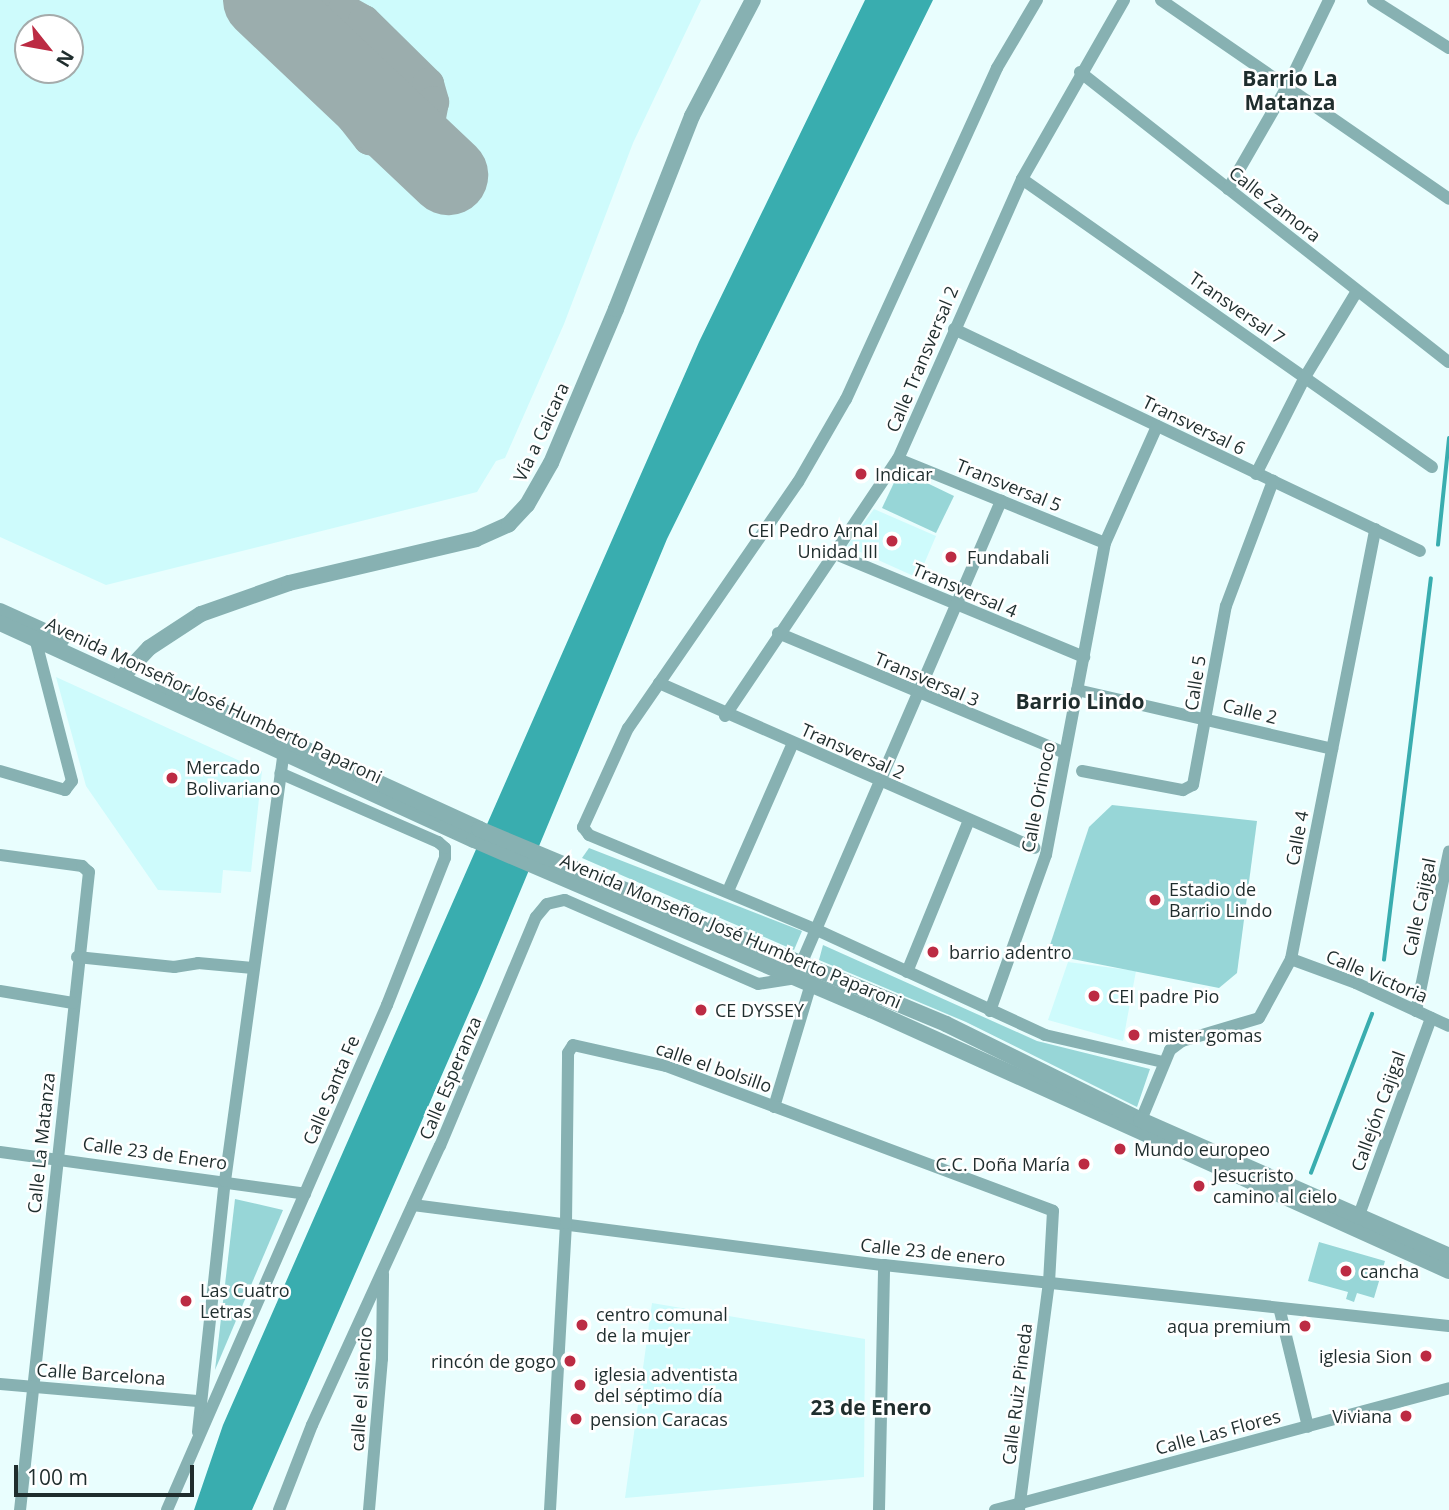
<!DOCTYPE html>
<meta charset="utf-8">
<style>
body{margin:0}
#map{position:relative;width:1449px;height:1510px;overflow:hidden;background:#e9fefe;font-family:"Open Sans",sans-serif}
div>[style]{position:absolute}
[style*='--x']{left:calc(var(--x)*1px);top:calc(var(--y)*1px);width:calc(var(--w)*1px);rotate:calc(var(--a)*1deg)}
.built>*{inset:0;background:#cefbfc}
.green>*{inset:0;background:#97d6d7}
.water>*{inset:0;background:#39adaf}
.stream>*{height:3.5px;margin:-1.75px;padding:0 1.75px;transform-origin:1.75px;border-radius:1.75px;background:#39adaf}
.taxiway>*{height:32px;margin:-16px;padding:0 16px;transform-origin:16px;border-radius:16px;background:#9badad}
.runway>*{height:80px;margin:-40px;padding:0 40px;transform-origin:40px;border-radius:40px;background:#9badad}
.minor>*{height:12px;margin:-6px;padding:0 6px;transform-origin:6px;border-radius:6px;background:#87b1b2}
.tertiary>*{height:16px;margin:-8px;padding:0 8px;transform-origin:8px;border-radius:8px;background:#87b1b2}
.dots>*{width:19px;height:19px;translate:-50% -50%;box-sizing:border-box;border:4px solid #fff;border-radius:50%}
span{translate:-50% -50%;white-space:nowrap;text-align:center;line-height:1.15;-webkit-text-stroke:5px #fff;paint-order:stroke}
.street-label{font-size:18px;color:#1f2d2d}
.poi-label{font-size:18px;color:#1f2d2d}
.left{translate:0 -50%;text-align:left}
.right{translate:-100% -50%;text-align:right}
.quarter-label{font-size:21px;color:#1f2d2d;font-weight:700}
.north{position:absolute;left:14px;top:14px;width:70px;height:70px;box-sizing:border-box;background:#fff;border:2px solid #a5abab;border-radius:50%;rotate:121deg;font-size:19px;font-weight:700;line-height:28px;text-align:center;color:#1f2d2d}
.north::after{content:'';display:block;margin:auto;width:24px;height:32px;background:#bc2b43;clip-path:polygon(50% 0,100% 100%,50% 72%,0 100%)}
.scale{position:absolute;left:14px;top:1465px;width:180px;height:32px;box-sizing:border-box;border:4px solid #1f2d2d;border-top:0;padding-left:9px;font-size:21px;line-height:24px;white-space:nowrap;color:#1f2d2d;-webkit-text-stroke:5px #fff;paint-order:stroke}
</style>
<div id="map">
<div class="built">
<div style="clip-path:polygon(evenodd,0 0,701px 0,633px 143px,564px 324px,505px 458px,496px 461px,477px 492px,106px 585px,0 537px,0 0,28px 28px,70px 28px,70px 70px,28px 70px,28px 28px)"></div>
<div style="clip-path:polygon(874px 509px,936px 536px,918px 578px,847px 546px)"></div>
<div style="clip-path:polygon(56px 677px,262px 771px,251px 872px,223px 870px,221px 893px,158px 890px,86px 786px)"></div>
<div style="clip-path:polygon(1068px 962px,1136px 971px,1123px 1041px,1048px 1020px)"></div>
<div style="clip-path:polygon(652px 1303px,865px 1339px,864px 1477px,625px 1498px)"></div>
</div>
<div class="green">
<div style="clip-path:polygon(900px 470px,954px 496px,936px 533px,882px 508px)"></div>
<div style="clip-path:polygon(1112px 805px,1257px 821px,1237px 973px,1219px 988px,1047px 954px,1089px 827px)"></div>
<div style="clip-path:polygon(589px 848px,802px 931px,794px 950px,582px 858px)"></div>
<div style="clip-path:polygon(823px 945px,1037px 1041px,1150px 1069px,1137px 1107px,966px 1022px,819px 960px)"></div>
<div style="clip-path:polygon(235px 1199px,283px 1210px,215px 1370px)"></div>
<div style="clip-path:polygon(1319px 1242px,1385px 1261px,1374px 1298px,1357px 1293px,1354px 1302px,1346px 1299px,1348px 1292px,1308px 1281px)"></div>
</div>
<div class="water">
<div style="clip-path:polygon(865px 0,933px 0,667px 539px,482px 983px,252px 1510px,194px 1510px,223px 1425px,699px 342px)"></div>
</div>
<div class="stream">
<div style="--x:1438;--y:545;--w:107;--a:-84.1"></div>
<div style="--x:1384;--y:960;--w:384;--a:-83"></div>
<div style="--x:1311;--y:1173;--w:170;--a:-69"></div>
</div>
<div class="taxiway">
<div style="--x:267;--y:0;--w:33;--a:20"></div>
<div style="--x:298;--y:11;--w:46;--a:-1.2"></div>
<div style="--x:344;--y:10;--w:23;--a:29"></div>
<div style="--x:364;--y:21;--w:90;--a:44.5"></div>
<div style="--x:428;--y:84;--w:19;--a:74"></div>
<div style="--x:433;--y:102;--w:21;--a:101"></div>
<div style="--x:429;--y:123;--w:18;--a:133"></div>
<div style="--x:417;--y:136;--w:19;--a:155"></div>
<div style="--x:400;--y:144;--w:31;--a:-171"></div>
<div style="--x:369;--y:139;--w:28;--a:-128"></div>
<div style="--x:352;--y:117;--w:42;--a:-102.4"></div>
</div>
<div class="runway">
<div style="--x:263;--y:0;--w:255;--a:43.4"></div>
</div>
<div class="minor">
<div style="--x:1037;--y:0;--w:79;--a:120.5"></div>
<div style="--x:997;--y:68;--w:364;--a:114.5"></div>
<div style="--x:846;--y:399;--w:96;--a:120"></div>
<div style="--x:798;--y:482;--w:299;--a:124.6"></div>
<div style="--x:628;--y:728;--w:109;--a:114.4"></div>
<div style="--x:583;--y:827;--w:10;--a:53"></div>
<div style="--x:589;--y:835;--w:247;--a:22.6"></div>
<div style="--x:817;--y:930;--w:251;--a:24.7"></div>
<div style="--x:1045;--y:1035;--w:121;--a:12.9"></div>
<div style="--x:1161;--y:0;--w:350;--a:34.6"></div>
<div style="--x:1373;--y:0;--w:90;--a:32.3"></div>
<div style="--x:1080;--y:72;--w:469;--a:38.2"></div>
<div style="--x:1022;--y:179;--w:501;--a:35.09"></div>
<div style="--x:1228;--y:189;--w:118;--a:-60"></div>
<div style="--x:1287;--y:87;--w:97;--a:-64.2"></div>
<div style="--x:954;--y:329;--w:516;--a:25.47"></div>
<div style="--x:898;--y:459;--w:223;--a:22.1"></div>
<div style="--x:1256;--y:474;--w:109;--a:-63.2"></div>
<div style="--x:1305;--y:377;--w:100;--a:-58.8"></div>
<div style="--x:833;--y:553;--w:272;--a:22.5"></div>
<div style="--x:778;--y:633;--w:311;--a:22.7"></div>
<div style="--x:659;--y:683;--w:410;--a:23.7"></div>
<div style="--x:1077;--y:690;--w:262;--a:13"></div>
<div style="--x:725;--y:716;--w:310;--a:-56.1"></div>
<div style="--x:898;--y:459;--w:306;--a:-66.1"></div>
<div style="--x:1022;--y:179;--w:206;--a:-60.3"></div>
<div style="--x:0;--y:771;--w:68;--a:16.3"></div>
<div style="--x:65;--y:790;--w:11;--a:-52"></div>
<div style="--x:72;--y:781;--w:148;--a:-104.5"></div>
<div style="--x:1082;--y:771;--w:103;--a:10.7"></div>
<div style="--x:1183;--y:790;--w:11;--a:-27"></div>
<div style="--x:1193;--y:785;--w:182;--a:-79.6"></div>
<div style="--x:1226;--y:606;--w:134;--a:-69.4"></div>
<div style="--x:0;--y:855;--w:83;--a:7.6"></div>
<div style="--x:82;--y:866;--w:9;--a:41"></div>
<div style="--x:89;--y:872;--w:642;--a:96.17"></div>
<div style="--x:728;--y:891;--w:162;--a:-66.3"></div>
<div style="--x:77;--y:957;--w:98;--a:5.9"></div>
<div style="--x:174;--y:967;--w:24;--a:-9"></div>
<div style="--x:198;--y:963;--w:55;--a:5.2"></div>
<div style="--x:1291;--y:959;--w:69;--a:20.3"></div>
<div style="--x:1356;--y:983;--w:102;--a:24.8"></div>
<div style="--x:907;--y:972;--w:164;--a:-67.8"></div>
<div style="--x:0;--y:991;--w:74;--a:9.3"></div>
<div style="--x:990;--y:1011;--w:166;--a:-70.3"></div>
<div style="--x:1046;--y:855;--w:318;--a:-79.3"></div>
<div style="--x:1105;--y:543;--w:128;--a:-66"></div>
<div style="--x:1416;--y:1011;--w:163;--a:-78.3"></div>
<div style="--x:774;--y:1107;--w:128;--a:-73.3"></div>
<div style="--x:1141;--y:1120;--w:76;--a:-67.5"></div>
<div style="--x:1170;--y:1050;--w:15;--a:-37"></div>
<div style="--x:1182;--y:1041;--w:80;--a:-16.6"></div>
<div style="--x:1259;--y:1018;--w:67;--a:-61.5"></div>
<div style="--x:1291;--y:959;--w:438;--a:-78.9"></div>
<div style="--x:0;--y:1152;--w:308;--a:7.8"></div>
<div style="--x:413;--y:1205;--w:475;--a:7.3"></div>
<div style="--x:884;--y:1265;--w:568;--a:6.16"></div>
<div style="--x:1359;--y:1215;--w:210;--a:-69.9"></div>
<div style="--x:1280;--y:1311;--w:119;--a:76.4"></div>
<div style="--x:0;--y:1384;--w:201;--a:4.9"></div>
<div style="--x:198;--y:1432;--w:252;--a:-83.9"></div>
<div style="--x:225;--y:1181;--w:433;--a:-82.2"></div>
<div style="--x:167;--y:1510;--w:551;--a:-66.46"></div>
<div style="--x:387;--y:1005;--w:158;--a:-68.5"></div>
<div style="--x:445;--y:858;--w:10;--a:-90"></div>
<div style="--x:445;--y:848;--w:9;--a:-139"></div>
<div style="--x:438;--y:842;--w:172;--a:-156.4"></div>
<div style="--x:279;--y:1510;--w:91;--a:-68.8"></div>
<div style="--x:312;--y:1425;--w:307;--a:-65.4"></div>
<div style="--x:440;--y:1146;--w:248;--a:-67.3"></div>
<div style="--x:536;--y:917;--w:17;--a:-50"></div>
<div style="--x:547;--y:904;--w:18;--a:-13"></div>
<div style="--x:565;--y:900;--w:210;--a:23.5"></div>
<div style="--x:758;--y:984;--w:37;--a:-9"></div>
<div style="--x:795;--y:978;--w:520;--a:-66.64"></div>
<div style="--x:369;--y:1510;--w:152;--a:-85.1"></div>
<div style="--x:382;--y:1359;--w:85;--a:-89.3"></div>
<div style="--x:550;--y:1510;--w:287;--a:-86.8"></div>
<div style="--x:566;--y:1223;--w:170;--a:-89.3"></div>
<div style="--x:568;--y:1053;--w:9;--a:-58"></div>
<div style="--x:573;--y:1045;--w:95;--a:12.7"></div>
<div style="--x:666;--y:1066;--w:413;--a:20.5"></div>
<div style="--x:1053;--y:1211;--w:71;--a:93.2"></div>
<div style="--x:1049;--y:1282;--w:230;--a:97.5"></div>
<div style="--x:879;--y:1510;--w:245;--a:-88.8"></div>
<div style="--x:995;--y:1510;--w:470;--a:-15"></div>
</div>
<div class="tertiary">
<div style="--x:0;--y:611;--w:68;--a:24.3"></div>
<div style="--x:0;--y:623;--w:521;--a:24.6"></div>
<div style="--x:474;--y:840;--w:432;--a:23.2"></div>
<div style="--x:871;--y:1010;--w:634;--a:24.3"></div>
<div style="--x:122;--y:677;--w:40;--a:-47"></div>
<div style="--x:149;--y:648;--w:62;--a:-33.2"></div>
<div style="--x:201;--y:614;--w:93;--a:-19.4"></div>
<div style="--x:289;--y:583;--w:192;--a:-13.2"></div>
<div style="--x:476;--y:539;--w:36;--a:-24"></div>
<div style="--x:509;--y:524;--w:26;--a:-47"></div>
<div style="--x:527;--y:505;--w:48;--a:-60.3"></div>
<div style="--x:551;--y:463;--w:167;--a:-67.1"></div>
<div style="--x:616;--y:309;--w:207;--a:-68.5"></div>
<div style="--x:692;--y:116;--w:131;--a:-62.3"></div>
<div style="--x:163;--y:684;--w:348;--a:24.6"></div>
<div style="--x:479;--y:829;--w:506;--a:22.66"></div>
<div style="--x:946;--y:1024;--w:217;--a:26.2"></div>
<div style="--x:1141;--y:1120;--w:337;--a:23.8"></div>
</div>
<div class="dots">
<div style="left:861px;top:474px;background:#bc2b43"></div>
<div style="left:892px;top:541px;background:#bc2b43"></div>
<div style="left:951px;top:557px;background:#bc2b43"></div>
<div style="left:172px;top:778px;background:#bc2b43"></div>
<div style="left:1155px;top:900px;background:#bc2b43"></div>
<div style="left:933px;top:952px;background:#bc2b43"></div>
<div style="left:1094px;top:996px;background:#bc2b43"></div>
<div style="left:701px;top:1010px;background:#bc2b43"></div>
<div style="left:1134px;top:1035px;background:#bc2b43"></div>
<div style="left:1120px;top:1149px;background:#bc2b43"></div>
<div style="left:1084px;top:1164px;background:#bc2b43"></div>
<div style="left:1199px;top:1186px;background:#bc2b43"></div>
<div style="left:1346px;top:1271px;background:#bc2b43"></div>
<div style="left:186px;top:1301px;background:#bc2b43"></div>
<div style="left:582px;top:1325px;background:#bc2b43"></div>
<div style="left:1305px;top:1326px;background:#bc2b43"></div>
<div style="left:1426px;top:1356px;background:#bc2b43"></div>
<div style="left:570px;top:1361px;background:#bc2b43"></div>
<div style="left:580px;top:1385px;background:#bc2b43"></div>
<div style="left:1406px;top:1416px;background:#bc2b43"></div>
<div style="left:576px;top:1419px;background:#bc2b43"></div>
</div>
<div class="street-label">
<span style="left:1275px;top:204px;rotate:38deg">Calle Zamora</span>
<span style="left:1237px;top:308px;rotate:35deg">Transversal 7</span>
<span style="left:922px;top:359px;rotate:-67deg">Calle Transversal 2</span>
<span style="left:1194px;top:425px;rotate:26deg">Transversal 6</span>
<span style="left:541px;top:432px;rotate:-65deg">Vía a Caicara</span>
<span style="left:1009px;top:485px;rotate:22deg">Transversal 5</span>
<span style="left:965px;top:590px;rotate:23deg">Transversal 4</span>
<span style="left:927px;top:679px;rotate:23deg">Transversal 3</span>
<span style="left:1195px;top:683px;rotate:-81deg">Calle 5</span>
<span style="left:214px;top:700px;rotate:25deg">Avenida Monseñor José Humberto Paparoni</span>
<span style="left:1250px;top:711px;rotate:14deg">Calle 2</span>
<span style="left:853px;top:751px;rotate:24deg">Transversal 2</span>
<span style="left:1038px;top:797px;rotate:-79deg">Calle Orinoco</span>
<span style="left:1297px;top:838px;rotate:-79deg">Calle 4</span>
<span style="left:1419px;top:907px;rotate:-78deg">Calle Cajigal</span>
<span style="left:731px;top:931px;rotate:23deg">Avenida Monseñor José Humberto Paparoni</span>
<span style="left:1377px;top:976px;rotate:23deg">Calle Victoria</span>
<span style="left:714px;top:1067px;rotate:19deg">calle el bolsillo</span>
<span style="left:450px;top:1078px;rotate:-67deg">Calle Esperanza</span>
<span style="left:331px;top:1090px;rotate:-67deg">Calle Santa Fe</span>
<span style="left:1378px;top:1111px;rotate:-70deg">Callejón Cajigal</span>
<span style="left:41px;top:1143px;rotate:-84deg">Calle La Matanza</span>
<span style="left:155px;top:1153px;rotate:8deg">Calle 23 de Enero</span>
<span style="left:933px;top:1252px;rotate:6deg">Calle 23 de enero</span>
<span style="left:101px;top:1374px;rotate:4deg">Calle Barcelona</span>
<span style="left:361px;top:1389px;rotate:-86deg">calle el silencio</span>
<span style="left:1017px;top:1394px;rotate:-83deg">Calle Ruiz Pineda</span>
<span style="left:1218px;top:1432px;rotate:-15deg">Calle Las Flores</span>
</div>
<div class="poi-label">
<span class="left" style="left:875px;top:474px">Indicar</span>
<span class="right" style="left:878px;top:541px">CEI Pedro Arnal<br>Unidad III</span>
<span class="left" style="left:967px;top:557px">Fundabali</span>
<span class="left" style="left:186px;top:778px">Mercado<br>Bolivariano</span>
<span class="left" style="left:1169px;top:900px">Estadio de<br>Barrio Lindo</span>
<span class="left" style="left:949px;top:952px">barrio adentro</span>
<span class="left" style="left:1108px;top:996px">CEI padre Pio</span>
<span class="left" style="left:715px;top:1010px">CE DYSSEY</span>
<span class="left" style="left:1148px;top:1035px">mister gomas</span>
<span class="left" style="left:1134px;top:1149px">Mundo europeo</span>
<span class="right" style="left:1070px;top:1164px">C.C. Doña María</span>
<span class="left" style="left:1213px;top:1186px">Jesucristo<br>camino al cielo</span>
<span class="left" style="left:1360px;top:1271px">cancha</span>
<span class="left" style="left:200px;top:1301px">Las Cuatro<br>Letras</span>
<span class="left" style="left:596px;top:1325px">centro comunal<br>de la mujer</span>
<span class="right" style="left:1291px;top:1326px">aqua premium</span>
<span class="right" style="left:1412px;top:1356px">iglesia Sion</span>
<span class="right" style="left:556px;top:1361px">rincón de gogo</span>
<span class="left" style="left:594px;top:1385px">iglesia adventista<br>del séptimo día</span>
<span class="right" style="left:1392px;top:1416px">Viviana</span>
<span class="left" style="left:590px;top:1419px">pension Caracas</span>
</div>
<div class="quarter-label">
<span style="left:1290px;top:90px">Barrio La<br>Matanza</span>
<span style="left:1080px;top:701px">Barrio Lindo</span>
<span style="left:871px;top:1407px">23 de Enero</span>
</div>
<div class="north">N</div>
<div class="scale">100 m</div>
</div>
